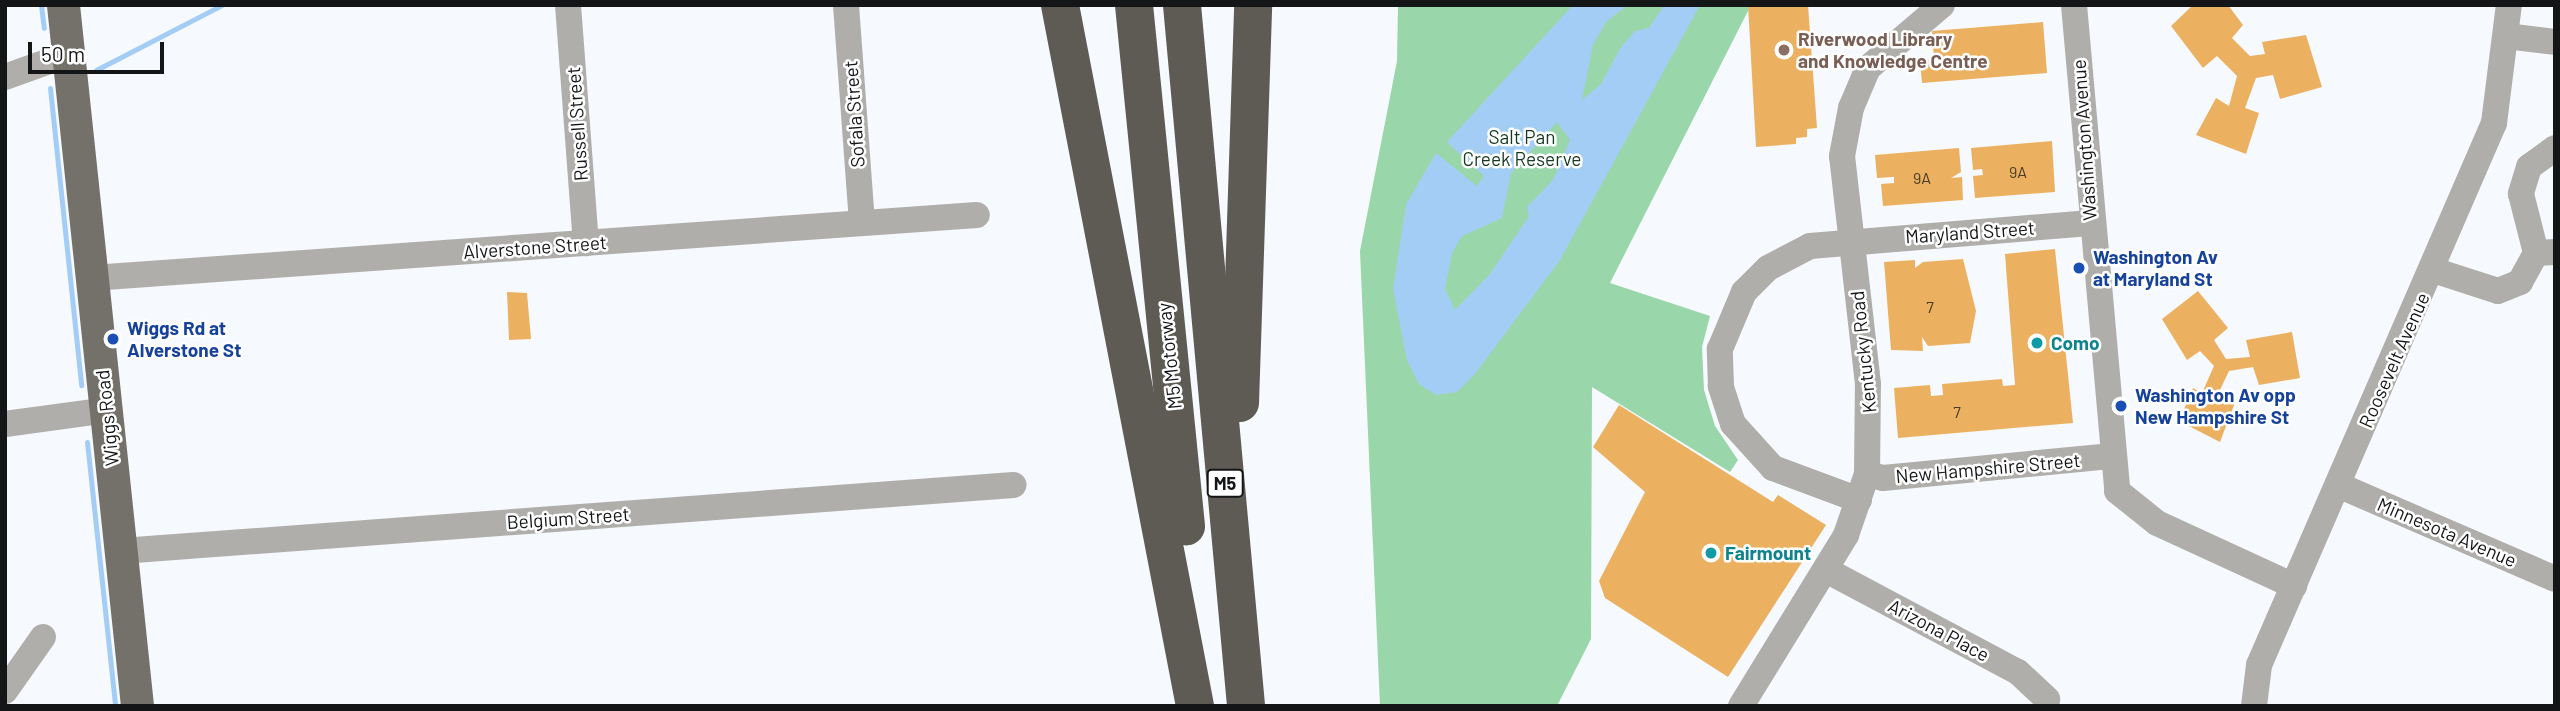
<!DOCTYPE html>
<style>
body{margin:0}
#map{position:relative;width:2560px;height:711px;overflow:hidden;background:#f6f9fe;font-family:Barlow,sans-serif}
div>[style]{position:absolute}
[style*='--x']{left:calc(var(--x)*1px);top:calc(var(--y)*1px);width:calc(var(--w)*1px);rotate:calc(var(--a)*1deg)}
.green>*{inset:0;background:#99d7aa}
.water>*{inset:0;background:#a3cdf4}
.stream>*{height:5px;margin:-2.5px;padding:0 2.5px;transform-origin:2.5px;border-radius:2.5px;background:#a3cdf4}
.building>*{inset:0;background:#ebb161}
.minor>*{height:26px;margin:-13px;padding:0 13px;transform-origin:13px;border-radius:13px;background:#afaeaa}
.major>*{height:33px;margin:-16.5px;padding:0 16.5px;transform-origin:16.5px;border-radius:16.5px;background:#73716a}
.highway>*{height:38px;margin:-19px;padding:0 19px;transform-origin:19px;border-radius:19px;background:#5e5b54}
.dots>*{width:19px;height:19px;translate:-50% -50%;box-sizing:border-box;border:4px solid #fff;border-radius:50%}
span{translate:-50% -50%;white-space:nowrap;text-align:center;line-height:1.15;-webkit-text-stroke:5px #fff;paint-order:stroke}
.number-label{font-size:16px;color:#493c2a}
.number-label span{-webkit-text-stroke-width:0}
.shield-label span{padding:2px 5px;background:#fff;border:2px solid;border-radius:5px;-webkit-text-stroke-width:0}
.shield-label{font-size:18px;color:#131517;font-weight:700}
.education-label{font-size:19px;color:#785e54;font-weight:700}
.left{translate:0 -50%;text-align:left}
.street-label{font-size:19px;color:#131517}
.park-label{font-size:19px;color:#153922}
.transit-label{font-size:19px;color:#164399;font-weight:700}
.culture-label{font-size:19px;color:#0d838f;font-weight:700}
.frame{position:absolute;inset:0;border:7px solid #131517;pointer-events:none}
.scale{position:absolute;left:28px;top:42px;width:136px;height:32px;box-sizing:border-box;border:4px solid #131517;border-top:0;padding-left:9px;font-size:21px;line-height:24px;white-space:nowrap;color:#131517;-webkit-text-stroke:5px #fff;paint-order:stroke}
</style>
<div id="map">
<div class="green">
<div style="clip-path:polygon(1398px 5px,1751px 5px,1610px 283px,1710px 316px,1702px 347px,1704px 390px,1715px 426px,1738px 460px,1730px 472px,1592px 387px,1591px 639px,1557px 706px,1380px 706px,1360px 251px,1397px 61px)"></div>
</div>
<div class="water">
<div style="clip-path:polygon(evenodd,1573px 5px,1628px 5px,1606px 22px,1593px 45px,1582px 100px,1601px 84px,1621px 47px,1635px 31px,1649px 28px,1664px 5px,1700px 5px,1560px 260px,1475px 374px,1457px 392px,1436px 395px,1419px 384px,1407px 360px,1393px 289px,1406px 204px,1436px 153px,1477px 186px,1484px 176px,1447px 142px,1573px 5px,1557px 122px,1570px 140px,1553px 180px,1527px 207px,1529px 216px,1490px 274px,1455px 310px,1445px 289px,1452px 253px,1462px 236px,1502px 218px,1511px 173px,1557px 122px)"></div>
</div>
<div class="stream">
<div style="--x:41;--y:5;--w:23;--a:83"></div>
<div style="--x:96;--y:70;--w:142;--a:-27.3"></div>
<div style="--x:50;--y:88;--w:299;--a:84"></div>
<div style="--x:87;--y:442;--w:265;--a:83.9"></div>
</div>
<div class="building">
<div style="clip-path:polygon(1748px 5px,1808px 5px,1817px 128px,1807px 129px,1807px 137px,1796px 138px,1796px 144px,1756px 147px)"></div>
<div style="clip-path:polygon(2193px 5px,2228px 5px,2243px 25px,2232px 38px,2250px 56px,2265px 54px,2262px 42px,2306px 35px,2322px 87px,2280px 99px,2273px 75px,2256px 78px,2245px 108px,2259px 113px,2246px 154px,2196px 135px,2216px 98px,2229px 106px,2237px 76px,2217px 56px,2203px 68px,2171px 26px)"></div>
<div style="clip-path:polygon(2043px 22px,2047px 73px,1922px 83px,1920px 61px,1934px 60px,1932px 31px)"></div>
<div style="clip-path:polygon(2052px 141px,2055px 192px,1975px 198px,1973px 176px,1983px 175px,1982px 169px,1973px 170px,1971px 148px)"></div>
<div style="clip-path:polygon(1959px 148px,1961px 172px,1951px 178px,1962px 177px,1963px 200px,1883px 206px,1881px 184px,1894px 183px,1894px 177px,1877px 178px,1875px 155px)"></div>
<div style="clip-path:polygon(2055px 249px,2073px 423px,1898px 438px,1894px 388px,1930px 385px,1931px 396px,1943px 395px,1942px 384px,2002px 379px,2003px 386px,2015px 385px,2005px 254px)"></div>
<div style="clip-path:polygon(1963px 259px,1976px 311px,1970px 343px,1928px 346px,1922px 337px,1923px 351px,1891px 350px,1884px 262px,1915px 260px,1915px 268px,1923px 262px)"></div>
<div style="clip-path:polygon(2198px 291px,2228px 328px,2214px 340px,2226px 359px,2250px 357px,2246px 340px,2292px 332px,2300px 378px,2259px 385px,2253px 367px,2229px 371px,2219px 392px,2236px 400px,2220px 442px,2179px 421px,2193px 388px,2202px 393px,2214px 366px,2200px 351px,2187px 360px,2162px 319px)"></div>
<div style="clip-path:polygon(507px 292px,527px 293px,531px 339px,509px 340px)"></div>
<div style="clip-path:polygon(1619px 405px,1773px 502px,1778px 495px,1826px 525px,1728px 677px,1605px 598px,1599px 581px,1645px 492px,1593px 447px)"></div>
</div>
<div class="minor">
<div style="--x:568;--y:5;--w:239;--a:85.7"></div>
<div style="--x:846;--y:5;--w:218;--a:85.8"></div>
<div style="--x:2074;--y:5;--w:488;--a:84.9"></div>
<div style="--x:2117;--y:491;--w:51;--a:38.7"></div>
<div style="--x:2157;--y:523;--w:151;--a:24.7"></div>
<div style="--x:2506;--y:36;--w:49;--a:7"></div>
<div style="--x:5;--y:77;--w:68;--a:-19.8"></div>
<div style="--x:2555;--y:148;--w:32;--a:144"></div>
<div style="--x:2529;--y:167;--w:28;--a:107"></div>
<div style="--x:2521;--y:194;--w:61;--a:75.7"></div>
<div style="--x:2536;--y:253;--w:19;--a:-3"></div>
<div style="--x:2433;--y:270;--w:68;--a:17.9"></div>
<div style="--x:2498;--y:291;--w:24;--a:-22"></div>
<div style="--x:2520;--y:282;--w:33;--a:-61"></div>
<div style="--x:92;--y:278;--w:887;--a:-4.07"></div>
<div style="--x:5;--y:424;--w:103;--a:-7.8"></div>
<div style="--x:1867;--y:474;--w:16;--a:14"></div>
<div style="--x:1883;--y:478;--w:228;--a:-5.5"></div>
<div style="--x:2338;--y:485;--w:236;--a:23.4"></div>
<div style="--x:1859;--y:500;--w:92;--a:-159.6"></div>
<div style="--x:1773;--y:468;--w:59;--a:-132.3"></div>
<div style="--x:1733;--y:424;--w:40;--a:-108"></div>
<div style="--x:1721;--y:386;--w:37;--a:-92"></div>
<div style="--x:1720;--y:349;--w:62;--a:-67.2"></div>
<div style="--x:1744;--y:292;--w:34;--a:-45"></div>
<div style="--x:1768;--y:268;--w:47;--a:-27.6"></div>
<div style="--x:1810;--y:246;--w:281;--a:-4.7"></div>
<div style="--x:121;--y:551;--w:895;--a:-4.23"></div>
<div style="--x:1826;--y:570;--w:217;--a:28"></div>
<div style="--x:2018;--y:672;--w:40;--a:43"></div>
<div style="--x:5;--y:691;--w:66;--a:-54.9"></div>
<div style="--x:1741;--y:706;--w:201;--a:-58.4"></div>
<div style="--x:1846;--y:535;--w:65;--a:-71"></div>
<div style="--x:1867;--y:474;--w:90;--a:-89.4"></div>
<div style="--x:1868;--y:384;--w:229;--a:-96.5"></div>
<div style="--x:1842;--y:156;--w:49;--a:-79.4"></div>
<div style="--x:1851;--y:108;--w:43;--a:-67"></div>
<div style="--x:1868;--y:68;--w:97;--a:-40.4"></div>
<div style="--x:2254;--y:706;--w:41;--a:-83"></div>
<div style="--x:2259;--y:665;--w:591;--a:-66.56"></div>
<div style="--x:2494;--y:123;--w:119;--a:-82.8"></div>
</div>
<div class="major">
<div style="--x:63;--y:5;--w:705;--a:83.97"></div>
</div>
<div class="highway">
<div style="--x:1060;--y:5;--w:714;--a:79.1"></div>
<div style="--x:1134;--y:5;--w:524;--a:84.3"></div>
<div style="--x:1182;--y:5;--w:704;--a:84.78"></div>
<div style="--x:1240;--y:403;--w:398;--a:-88.1"></div>
</div>
<div class="dots">
<div style="left:1784px;top:50px;background:#8d6e63"></div>
<div style="left:2079px;top:268px;background:#1a4fb4"></div>
<div style="left:113px;top:339px;background:#1a4fb4"></div>
<div style="left:2037px;top:343px;background:#0f9aa8"></div>
<div style="left:2121px;top:406px;background:#1a4fb4"></div>
<div style="left:1711px;top:553px;background:#0f9aa8"></div>
</div>
<div class="number-label">
<span style="left:2018px;top:172px">9A</span>
<span style="left:1922px;top:178px">9A</span>
<span style="left:1930px;top:307px">7</span>
<span style="left:1957px;top:412px">7</span>
</div>
<div class="shield-label">
<span style="left:1225px;top:483px">M5</span>
</div>
<div class="education-label">
<span class="left" style="left:1798px;top:50px">Riverwood Library<br>and Knowledge Centre</span>
</div>
<div class="street-label">
<span style="left:854px;top:114px;rotate:-94deg">Sofala Street</span>
<span style="left:577px;top:124px;rotate:-94deg">Russell Street</span>
<span style="left:2084px;top:140px;rotate:-94deg">Washington Avenue</span>
<span style="left:1970px;top:232px;rotate:-4deg">Maryland Street</span>
<span style="left:535px;top:247px;rotate:-4deg">Alverstone Street</span>
<span style="left:1863px;top:352px;rotate:-96deg">Kentucky Road</span>
<span style="left:1169px;top:356px;rotate:-96deg">M5 Motorway</span>
<span style="left:2394px;top:360px;rotate:-66deg">Roosevelt Avenue</span>
<span style="left:107px;top:418px;rotate:-96deg">Wiggs Road</span>
<span style="left:1988px;top:468px;rotate:-5deg">New Hampshire Street</span>
<span style="left:568px;top:518px;rotate:-4deg">Belgium Street</span>
<span style="left:2447px;top:532px;rotate:23deg">Minnesota Avenue</span>
<span style="left:1939px;top:630px;rotate:28deg">Arizona Place</span>
</div>
<div class="park-label">
<span style="left:1522px;top:148px">Salt Pan<br>Creek Reserve</span>
</div>
<div class="transit-label">
<span class="left" style="left:2093px;top:268px">Washington Av<br>at Maryland St</span>
<span class="left" style="left:127px;top:339px">Wiggs Rd at<br>Alverstone St</span>
<span class="left" style="left:2135px;top:406px">Washington Av opp<br>New Hampshire St</span>
</div>
<div class="culture-label">
<span class="left" style="left:2051px;top:343px">Como</span>
<span class="left" style="left:1725px;top:553px">Fairmount</span>
</div>
<div class="frame"></div>
<div class="scale">50 m</div>
</div>
